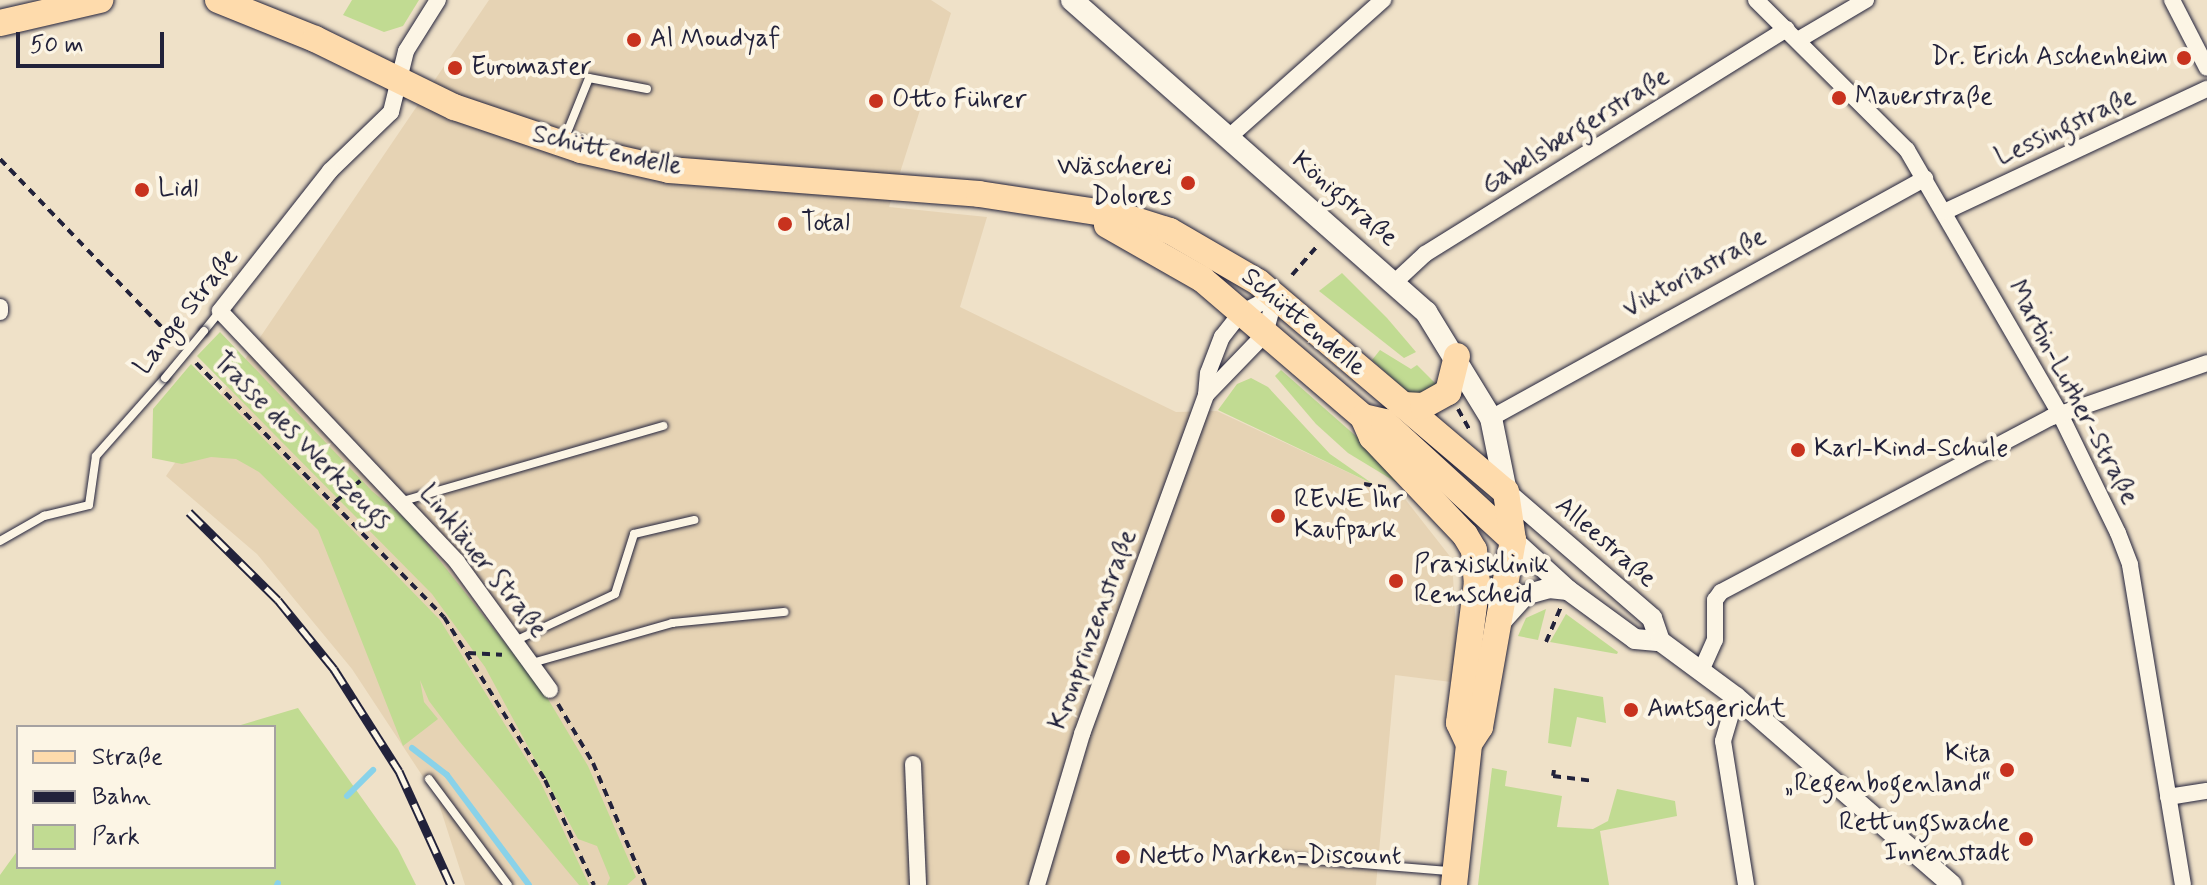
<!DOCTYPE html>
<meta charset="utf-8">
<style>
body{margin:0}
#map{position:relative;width:2207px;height:885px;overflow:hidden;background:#efe1c8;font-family:Mynerve,sans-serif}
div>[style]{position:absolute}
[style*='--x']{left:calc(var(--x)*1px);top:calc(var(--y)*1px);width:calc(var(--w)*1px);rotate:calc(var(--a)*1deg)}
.built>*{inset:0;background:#e6d3b4}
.green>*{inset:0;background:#c1db92}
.stream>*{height:6px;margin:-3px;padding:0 3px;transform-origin:3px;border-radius:3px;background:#89d2e9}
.path>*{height:4px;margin-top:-2px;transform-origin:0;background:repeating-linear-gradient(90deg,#22223b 0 8px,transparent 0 14px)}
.roads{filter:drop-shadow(0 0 2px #22223b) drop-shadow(0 0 2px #22223b)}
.service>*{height:8px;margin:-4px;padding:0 4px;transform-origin:4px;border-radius:4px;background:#fcf5e5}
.minor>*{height:16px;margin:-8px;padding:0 8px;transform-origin:8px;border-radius:8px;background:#fcf5e5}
.tertiary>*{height:20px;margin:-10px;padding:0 10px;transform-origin:10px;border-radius:10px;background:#fcf5e5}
.secondary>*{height:22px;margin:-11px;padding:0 11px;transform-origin:11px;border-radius:11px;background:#fcf5e5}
.primary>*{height:26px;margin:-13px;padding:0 13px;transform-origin:13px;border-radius:13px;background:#fedbac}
.rail>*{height:9px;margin-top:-4.5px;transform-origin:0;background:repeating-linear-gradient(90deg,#fcf5e5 0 18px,#22223b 0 36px);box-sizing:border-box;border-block:2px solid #22223b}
.bridges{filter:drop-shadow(0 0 2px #22223b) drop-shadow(0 0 2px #22223b)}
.service-bridge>*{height:8px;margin:-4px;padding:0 4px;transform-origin:4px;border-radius:4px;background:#fcf5e5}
.dots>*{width:22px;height:22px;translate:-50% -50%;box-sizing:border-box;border:4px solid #fcf5e5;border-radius:50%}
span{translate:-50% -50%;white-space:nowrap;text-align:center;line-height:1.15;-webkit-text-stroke:8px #fcf5e5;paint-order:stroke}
.poi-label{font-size:26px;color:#22223b}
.left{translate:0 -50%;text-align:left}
.right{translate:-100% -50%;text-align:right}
.street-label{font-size:26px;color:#22223b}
.legend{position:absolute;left:16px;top:725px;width:260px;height:144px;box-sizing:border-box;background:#fcf5e5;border:2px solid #a5a1a1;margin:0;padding:10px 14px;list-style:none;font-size:24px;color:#22223b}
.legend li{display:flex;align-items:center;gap:16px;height:40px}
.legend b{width:40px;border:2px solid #a5a1a1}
.scale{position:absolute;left:16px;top:32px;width:148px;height:36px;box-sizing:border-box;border:4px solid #22223b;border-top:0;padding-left:10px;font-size:24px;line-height:28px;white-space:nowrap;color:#22223b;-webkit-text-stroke:6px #fcf5e5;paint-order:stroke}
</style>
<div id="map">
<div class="built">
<div style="clip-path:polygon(489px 0,931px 0,951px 13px,889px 207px,987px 217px,960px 307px,1176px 412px,1217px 411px,1405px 499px,1452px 559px,1459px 683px,1395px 675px,1376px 885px,465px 885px,437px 798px,352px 669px,257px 554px,166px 476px)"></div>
</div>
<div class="green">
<div style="clip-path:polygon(352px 0,419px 0,403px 26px,384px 32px,343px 15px)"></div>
<div style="clip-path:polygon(1342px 273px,1387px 318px,1416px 352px,1404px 358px,1319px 291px)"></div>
<div style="clip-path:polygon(220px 332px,372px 491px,411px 524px,545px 694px,588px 766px,636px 877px,627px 885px,607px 885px,610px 878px,597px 846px,578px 839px,485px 667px,432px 594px,197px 356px)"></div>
<div style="clip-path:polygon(1380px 350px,1411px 369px,1417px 365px,1438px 386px,1427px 394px,1409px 393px,1372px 360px)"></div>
<div style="clip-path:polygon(191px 364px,440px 620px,540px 781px,589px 885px,579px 885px,460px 742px,429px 701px,420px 680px,424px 702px,438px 719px,403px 746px,318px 530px,259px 472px,236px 459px,211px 457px,182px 464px,152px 458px,153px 409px)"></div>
<div style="clip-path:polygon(1281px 370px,1374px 452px,1404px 487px,1348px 453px,1316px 424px,1275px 376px)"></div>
<div style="clip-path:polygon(1251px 378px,1268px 387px,1330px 454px,1373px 484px,1218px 410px,1237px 384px)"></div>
<div style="clip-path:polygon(1546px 609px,1538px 640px,1518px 636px,1526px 618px)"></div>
<div style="clip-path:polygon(1566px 614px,1618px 652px,1617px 654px,1550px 642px)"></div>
<div style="clip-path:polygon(1554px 688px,1603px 697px,1606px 723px,1577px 717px,1571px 747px,1548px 743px)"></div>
<div style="clip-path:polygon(298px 708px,398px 849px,416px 885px,0 885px,0 875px,18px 850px,18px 867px,274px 867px,274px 727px,234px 727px)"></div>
<div style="clip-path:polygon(1492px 768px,1507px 771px,1505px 786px,1562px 796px,1557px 827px,1593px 829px,1608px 821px,1617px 789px,1675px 801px,1677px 816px,1600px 831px,1609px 885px,1478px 885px)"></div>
</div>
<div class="stream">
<div style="--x:412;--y:748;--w:44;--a:37.6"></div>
<div style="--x:447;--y:775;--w:137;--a:53.3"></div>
<div style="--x:347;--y:796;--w:37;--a:-45"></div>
<div style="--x:277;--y:885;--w:2;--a:-63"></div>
</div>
<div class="path">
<div style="--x:0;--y:159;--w:258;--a:46.1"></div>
<div style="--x:1292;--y:275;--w:41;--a:-48.9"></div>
<div style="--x:196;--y:363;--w:355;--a:45.7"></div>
<div style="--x:444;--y:617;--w:192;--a:58.2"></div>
<div style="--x:545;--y:780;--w:116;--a:65"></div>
<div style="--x:1458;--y:409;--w:23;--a:61"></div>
<div style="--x:1364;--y:484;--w:24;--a:9"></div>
<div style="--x:335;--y:502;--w:33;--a:-40"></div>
<div style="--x:1546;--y:642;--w:38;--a:-67"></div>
<div style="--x:468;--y:653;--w:34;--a:3"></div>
<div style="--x:558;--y:704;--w:69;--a:59.3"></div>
<div style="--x:593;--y:763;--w:133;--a:66.9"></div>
<div style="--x:1554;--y:770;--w:6;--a:99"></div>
<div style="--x:1553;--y:776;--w:38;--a:7"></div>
</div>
<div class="roads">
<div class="service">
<div style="--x:564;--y:140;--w:67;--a:-68"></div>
<div style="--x:589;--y:78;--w:59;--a:10.7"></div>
<div style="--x:204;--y:331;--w:26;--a:-51"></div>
<div style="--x:403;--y:501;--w:271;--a:-16.1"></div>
<div style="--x:0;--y:541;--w:51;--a:-29.6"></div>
<div style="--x:44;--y:516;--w:46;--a:-13.7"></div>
<div style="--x:89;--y:505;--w:49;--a:-81.9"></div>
<div style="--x:96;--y:456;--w:104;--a:-48.5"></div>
<div style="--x:517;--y:640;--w:108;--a:-25.1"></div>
<div style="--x:615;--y:594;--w:63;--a:-72.4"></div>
<div style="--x:634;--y:534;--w:62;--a:-13.1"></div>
<div style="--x:532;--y:663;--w:146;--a:-15.9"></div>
<div style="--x:672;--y:623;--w:113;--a:-5.6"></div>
<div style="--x:429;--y:779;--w:132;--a:53.3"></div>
<div style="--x:1266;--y:856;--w:185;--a:4.7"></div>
</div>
<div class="minor">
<div style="--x:438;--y:0;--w:60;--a:122.1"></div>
<div style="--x:406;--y:51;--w:63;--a:103.8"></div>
<div style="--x:391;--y:112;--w:85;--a:136"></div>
<div style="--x:330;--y:171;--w:178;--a:128.2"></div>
<div style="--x:220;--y:311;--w:345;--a:46.6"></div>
<div style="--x:457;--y:562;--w:158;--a:54"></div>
<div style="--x:1756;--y:0;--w:213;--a:44.8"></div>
<div style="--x:1907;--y:150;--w:305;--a:59.9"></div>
<div style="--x:2060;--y:414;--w:132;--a:64"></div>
<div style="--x:2118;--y:533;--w:34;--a:69"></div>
<div style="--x:2130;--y:565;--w:324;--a:80.6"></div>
<div style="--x:2172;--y:0;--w:76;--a:62.8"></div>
<div style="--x:1798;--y:40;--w:79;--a:-30.5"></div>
<div style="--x:1228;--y:138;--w:208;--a:-41.7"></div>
<div style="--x:1946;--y:211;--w:288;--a:-25.1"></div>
<div style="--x:1395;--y:282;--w:41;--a:-43"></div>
<div style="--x:1425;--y:254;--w:426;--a:-31.9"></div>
<div style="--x:0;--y:307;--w:5;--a:90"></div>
<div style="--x:1206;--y:395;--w:85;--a:-46"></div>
<div style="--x:1265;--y:334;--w:39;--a:-75"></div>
<div style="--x:1491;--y:418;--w:496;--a:-28.9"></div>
<div style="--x:1701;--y:671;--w:34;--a:-66"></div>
<div style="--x:1715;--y:640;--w:40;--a:-90"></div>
<div style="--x:1715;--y:600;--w:10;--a:-53"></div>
<div style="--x:1721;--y:592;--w:374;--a:-27.9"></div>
<div style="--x:2052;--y:417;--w:164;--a:-19.2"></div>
<div style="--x:1736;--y:697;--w:46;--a:106.5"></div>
<div style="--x:1723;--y:741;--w:146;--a:80.9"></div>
<div style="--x:913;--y:764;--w:121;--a:87.6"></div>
<div style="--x:2168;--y:797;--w:39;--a:-9"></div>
<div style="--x:1037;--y:885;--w:158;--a:-73.4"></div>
<div style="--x:1082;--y:734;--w:361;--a:-69.9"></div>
<div style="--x:1206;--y:395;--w:22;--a:-85"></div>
<div style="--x:1208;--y:373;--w:39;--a:-69"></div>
<div style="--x:1222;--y:337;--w:31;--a:-52"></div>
<div style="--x:1241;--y:313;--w:38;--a:-27"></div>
</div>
<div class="tertiary">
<div style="--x:1506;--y:492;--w:193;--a:40.8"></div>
<div style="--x:1652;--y:618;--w:24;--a:71"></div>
<div style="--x:1513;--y:540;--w:74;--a:42.3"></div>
<div style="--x:1568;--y:590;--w:83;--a:36.2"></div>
<div style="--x:1635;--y:639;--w:25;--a:5"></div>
<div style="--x:1660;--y:641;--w:94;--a:36.4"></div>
<div style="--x:1736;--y:697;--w:286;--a:41"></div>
<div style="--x:1499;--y:624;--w:39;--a:-48"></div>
<div style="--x:1525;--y:595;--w:25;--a:-16"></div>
<div style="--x:1549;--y:588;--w:19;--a:6"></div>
</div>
<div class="secondary">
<div style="--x:1072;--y:0;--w:472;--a:41.4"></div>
<div style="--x:1426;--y:312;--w:124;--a:58.5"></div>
<div style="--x:1491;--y:418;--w:76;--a:78.5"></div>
</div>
<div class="primary">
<div style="--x:218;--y:0;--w:105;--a:21.9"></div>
<div style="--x:315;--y:39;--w:155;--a:26.1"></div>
<div style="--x:454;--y:107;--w:134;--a:18.7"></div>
<div style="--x:581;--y:150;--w:90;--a:12.8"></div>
<div style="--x:669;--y:170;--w:311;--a:4.4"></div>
<div style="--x:979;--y:194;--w:145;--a:8.7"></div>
<div style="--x:1122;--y:216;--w:50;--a:17.4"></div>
<div style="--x:1170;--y:231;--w:102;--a:30.1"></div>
<div style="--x:1258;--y:282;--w:325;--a:40.3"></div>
<div style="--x:0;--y:23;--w:103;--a:-13"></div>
<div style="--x:1107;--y:225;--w:109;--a:29.6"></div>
<div style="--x:1202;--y:279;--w:212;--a:40.6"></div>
<div style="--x:1363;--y:417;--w:22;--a:66"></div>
<div style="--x:1372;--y:437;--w:135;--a:46.5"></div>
<div style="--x:1465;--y:535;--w:17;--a:59"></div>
<div style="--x:1474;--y:550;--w:32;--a:85"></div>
<div style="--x:1477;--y:582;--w:142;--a:97.3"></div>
<div style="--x:1459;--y:723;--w:23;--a:65"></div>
<div style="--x:1403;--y:405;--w:20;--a:3"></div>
<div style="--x:1423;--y:406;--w:29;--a:-29"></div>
<div style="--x:1448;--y:392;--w:37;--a:-76"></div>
<div style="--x:1363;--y:417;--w:22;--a:13"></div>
<div style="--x:1384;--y:422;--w:175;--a:42.5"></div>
<div style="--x:1454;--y:885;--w:142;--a:-83.9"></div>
<div style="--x:1469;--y:744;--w:20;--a:-57"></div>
<div style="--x:1480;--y:727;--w:190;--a:-80"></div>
<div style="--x:1513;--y:540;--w:49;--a:-98.3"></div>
</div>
</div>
<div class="rail">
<div style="--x:189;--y:512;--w:125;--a:44.7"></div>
<div style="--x:278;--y:600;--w:89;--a:50.9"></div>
<div style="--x:334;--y:669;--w:121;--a:57.5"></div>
<div style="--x:399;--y:771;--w:125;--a:65.5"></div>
</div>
<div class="bridges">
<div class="service-bridge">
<div style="--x:165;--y:378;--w:61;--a:-50.3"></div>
</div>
</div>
<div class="dots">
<div style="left:634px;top:40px;background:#c8321e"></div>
<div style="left:2184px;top:58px;background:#c8321e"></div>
<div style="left:455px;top:68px;background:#c8321e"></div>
<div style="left:1839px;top:98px;background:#c8321e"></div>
<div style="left:876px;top:101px;background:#c8321e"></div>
<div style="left:1188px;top:183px;background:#c8321e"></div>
<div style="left:142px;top:190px;background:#c8321e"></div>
<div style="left:785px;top:224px;background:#c8321e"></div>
<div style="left:1798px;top:450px;background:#c8321e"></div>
<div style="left:1278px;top:516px;background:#c8321e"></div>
<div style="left:1396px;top:581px;background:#c8321e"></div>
<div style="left:1631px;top:710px;background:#c8321e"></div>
<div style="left:2007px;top:770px;background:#c8321e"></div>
<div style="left:2026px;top:839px;background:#c8321e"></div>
<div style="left:1123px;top:857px;background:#c8321e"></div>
</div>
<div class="poi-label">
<span class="left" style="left:650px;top:40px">Al Moudyaf</span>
<span class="right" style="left:2168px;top:58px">Dr. Erich Aschenheim</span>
<span class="left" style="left:471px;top:68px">Euromaster</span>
<span class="left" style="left:1855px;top:98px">Mauerstraße</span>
<span class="left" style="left:892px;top:101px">Otto Führer</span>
<span class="right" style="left:1172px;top:183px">Wäscherei<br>Dolores</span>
<span class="left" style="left:158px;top:190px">Lidl</span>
<span class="left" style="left:801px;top:224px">Total</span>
<span class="left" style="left:1814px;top:450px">Karl-Kind-Schule</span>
<span class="left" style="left:1294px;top:516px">REWE Ihr<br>Kaufpark</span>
<span class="left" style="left:1414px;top:581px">Praxisklinik<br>Remscheid</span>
<span class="left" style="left:1647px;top:710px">Amtsgericht</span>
<span class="right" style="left:1991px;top:770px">Kita<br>„Regenbogenland“</span>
<span class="right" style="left:2010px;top:839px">Rettungswache<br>Innenstadt</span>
<span class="left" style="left:1139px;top:857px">Netto Marken-Discount</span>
</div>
<div class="street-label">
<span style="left:2066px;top:128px;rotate:-25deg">Lessingstraße</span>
<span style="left:1576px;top:132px;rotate:-32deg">Gabelsbergerstraße</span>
<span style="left:607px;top:152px;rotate:13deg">Schüttendelle</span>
<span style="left:1344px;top:200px;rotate:41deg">Königstraße</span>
<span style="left:1695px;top:274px;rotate:-29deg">Viktoriastraße</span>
<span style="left:187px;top:312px;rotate:-52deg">Lange Straße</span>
<span style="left:1303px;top:323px;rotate:40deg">Schüttendelle</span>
<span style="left:2072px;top:393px;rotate:62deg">Martin-Luther-Straße</span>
<span style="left:301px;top:442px;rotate:45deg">Trasse des Werkzeugs</span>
<span style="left:1605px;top:543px;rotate:41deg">Alleestraße</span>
<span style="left:482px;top:562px;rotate:51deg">Linkläuer Straße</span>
<span style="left:1094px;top:630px;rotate:-70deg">Kronprinzenstraße</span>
</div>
<ul class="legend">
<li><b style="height:10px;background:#fedbac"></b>Straße</li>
<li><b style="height:10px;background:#22223b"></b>Bahn</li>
<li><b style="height:22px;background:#c1db92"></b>Park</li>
</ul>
<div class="scale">50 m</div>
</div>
